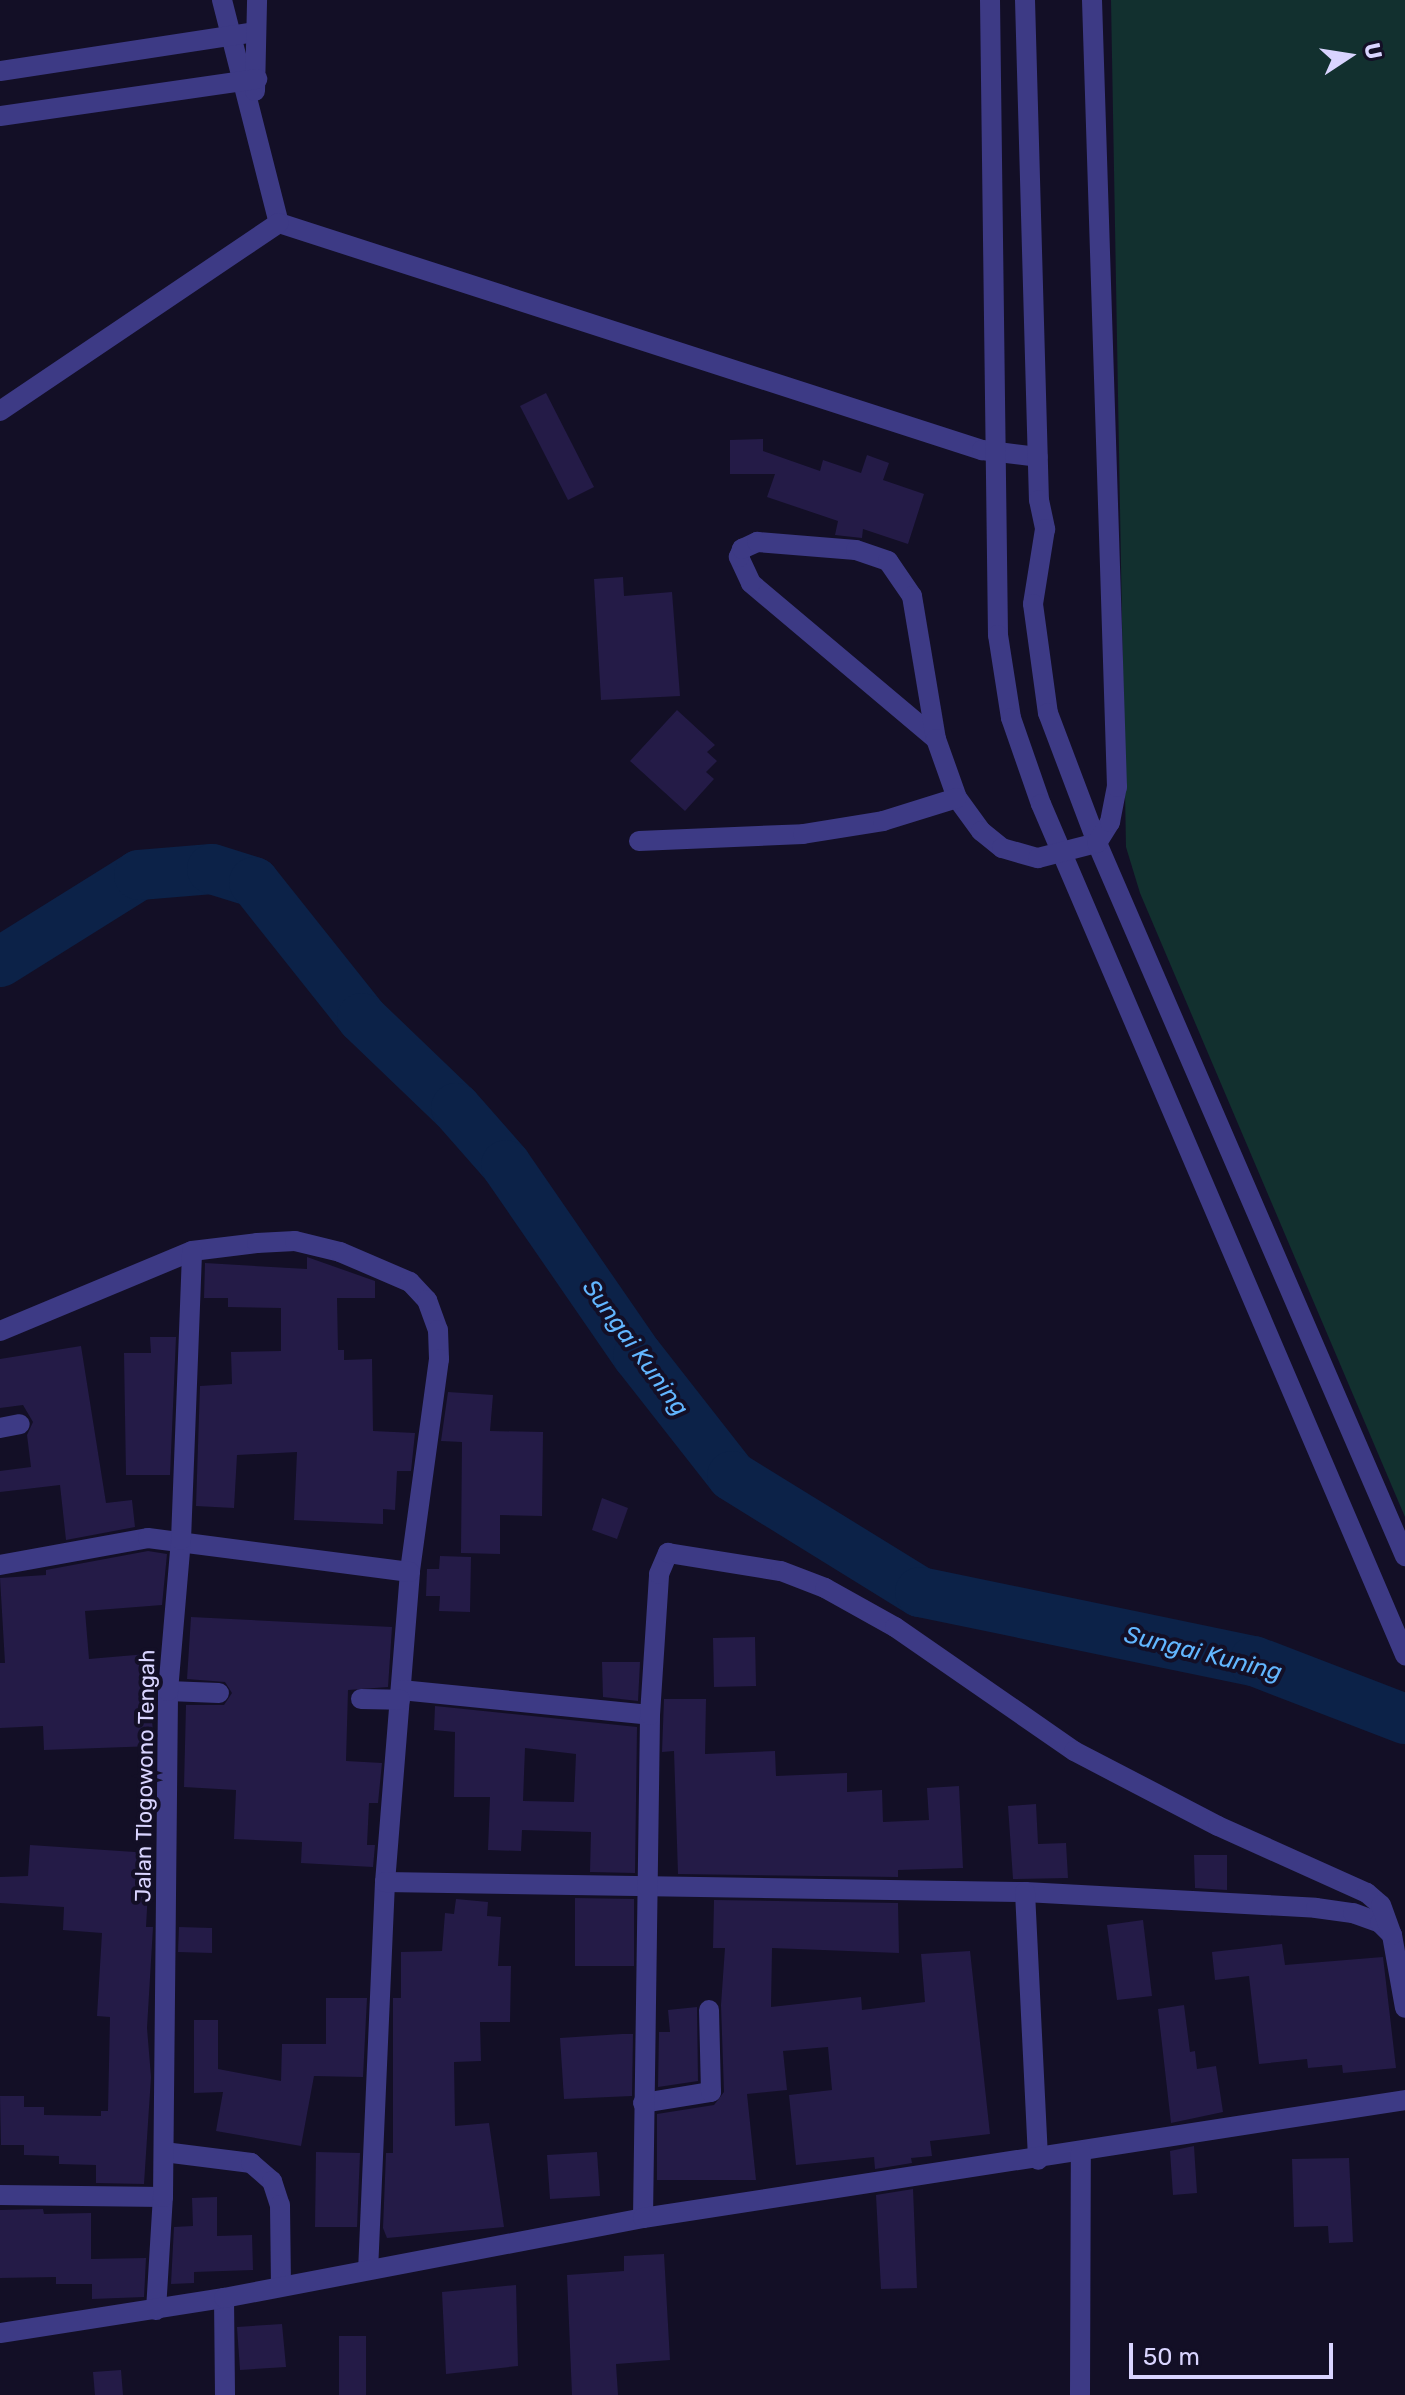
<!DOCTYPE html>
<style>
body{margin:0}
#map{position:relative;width:1405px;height:2395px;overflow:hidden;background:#130f26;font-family:Rubik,sans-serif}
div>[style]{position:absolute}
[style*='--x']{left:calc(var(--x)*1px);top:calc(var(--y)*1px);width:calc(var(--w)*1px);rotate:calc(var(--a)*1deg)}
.green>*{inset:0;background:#12302f}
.river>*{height:50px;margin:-25px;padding:0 25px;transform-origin:25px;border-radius:25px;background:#0c2248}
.building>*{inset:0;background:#241b47}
.minor>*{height:20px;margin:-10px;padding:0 10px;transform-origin:10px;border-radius:10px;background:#3d3a85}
span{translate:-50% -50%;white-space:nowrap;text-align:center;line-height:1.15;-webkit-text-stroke:8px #130f26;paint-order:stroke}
.street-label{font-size:22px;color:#d9d4ff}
.water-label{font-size:24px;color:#62b6ff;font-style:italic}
.north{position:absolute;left:1309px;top:16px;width:80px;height:80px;-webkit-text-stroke:6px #130f26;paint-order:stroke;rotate:78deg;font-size:22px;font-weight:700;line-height:32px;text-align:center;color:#d9d4ff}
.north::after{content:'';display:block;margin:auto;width:28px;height:36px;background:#d9d4ff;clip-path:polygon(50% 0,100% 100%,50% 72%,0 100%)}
.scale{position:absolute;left:1129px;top:2343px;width:204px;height:36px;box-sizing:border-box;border:4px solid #d9d4ff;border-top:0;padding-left:10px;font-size:24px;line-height:28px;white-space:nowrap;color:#d9d4ff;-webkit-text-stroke:6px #130f26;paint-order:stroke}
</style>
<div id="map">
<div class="green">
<div style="clip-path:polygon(1111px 0,1405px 0,1405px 1517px,1140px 893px,1126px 847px)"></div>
</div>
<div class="river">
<div style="--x:0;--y:962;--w:164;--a:-32"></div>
<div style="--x:139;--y:875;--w:73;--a:-4.7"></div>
<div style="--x:212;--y:869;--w:44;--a:17.2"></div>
<div style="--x:254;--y:882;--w:174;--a:51.5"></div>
<div style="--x:362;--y:1018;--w:130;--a:43.8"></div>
<div style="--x:456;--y:1108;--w:76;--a:48.7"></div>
<div style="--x:506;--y:1165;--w:232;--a:55.4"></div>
<div style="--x:638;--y:1356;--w:152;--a:51.9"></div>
<div style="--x:732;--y:1476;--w:221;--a:31.7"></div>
<div style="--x:920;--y:1592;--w:341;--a:11.7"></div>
<div style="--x:1254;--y:1661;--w:162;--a:21"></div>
</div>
<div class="building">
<div style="clip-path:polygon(546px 393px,594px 487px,568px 500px,520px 406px)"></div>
<div style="clip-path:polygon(763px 439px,763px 451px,820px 471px,823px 460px,861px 473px,867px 455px,889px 463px,883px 480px,924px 494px,908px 544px,863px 529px,862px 538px,835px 535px,838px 521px,767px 497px,775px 474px,730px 474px,730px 440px)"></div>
<div style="clip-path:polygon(623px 577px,624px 596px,672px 592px,680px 696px,601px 700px,594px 579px)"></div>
<div style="clip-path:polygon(677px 710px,715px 745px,707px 752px,717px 761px,706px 772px,714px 779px,685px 811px,630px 761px)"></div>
<div style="clip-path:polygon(307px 1257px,375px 1281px,375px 1298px,337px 1298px,338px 1350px,344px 1350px,344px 1360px,372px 1359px,373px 1431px,415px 1433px,411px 1471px,397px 1471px,395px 1510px,383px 1509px,383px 1524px,294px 1520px,297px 1452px,237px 1455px,234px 1508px,196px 1506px,200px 1386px,232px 1384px,231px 1352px,281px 1351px,281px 1308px,228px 1307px,228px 1298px,204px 1298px,205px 1263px,307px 1269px)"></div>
<div style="clip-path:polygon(150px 1337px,176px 1337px,170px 1475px,126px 1475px,124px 1353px,151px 1353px)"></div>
<div style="clip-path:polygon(81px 1346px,106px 1503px,132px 1500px,135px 1527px,66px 1540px,60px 1485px,0 1492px,0 1471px,31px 1467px,27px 1435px,33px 1422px,23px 1405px,0 1408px,0 1359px)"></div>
<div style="clip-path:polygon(448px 1392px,493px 1395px,490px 1431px,543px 1432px,542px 1516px,500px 1515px,500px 1554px,461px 1553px,462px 1442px,441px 1441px)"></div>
<div style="clip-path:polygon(602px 1498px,628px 1508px,617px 1539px,592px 1530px)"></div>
<div style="clip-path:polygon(148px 1551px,167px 1554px,162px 1605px,85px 1611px,89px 1659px,147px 1654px,154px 1746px,44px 1750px,43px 1726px,0 1728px,0 1663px,5px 1663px,0 1578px,46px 1575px,46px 1570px)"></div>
<div style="clip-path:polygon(440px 1556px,471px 1557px,470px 1612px,439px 1611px,440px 1596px,426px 1596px,427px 1569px,439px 1569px)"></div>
<div style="clip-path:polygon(191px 1617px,392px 1627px,388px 1687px,348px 1690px,346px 1761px,382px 1763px,378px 1803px,369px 1803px,367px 1845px,375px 1845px,373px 1867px,301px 1863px,302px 1842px,234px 1839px,236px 1790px,184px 1787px,186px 1705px,224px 1705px,232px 1693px,225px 1682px,187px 1679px)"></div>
<div style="clip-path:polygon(755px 1637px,756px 1686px,714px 1687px,713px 1638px)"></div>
<div style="clip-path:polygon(602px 1662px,640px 1662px,638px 1701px,603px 1697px)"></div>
<div style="clip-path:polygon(664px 1699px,706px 1699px,705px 1754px,775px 1751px,776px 1776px,847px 1773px,847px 1792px,882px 1790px,883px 1822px,929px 1820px,927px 1788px,959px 1786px,963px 1868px,898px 1870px,898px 1877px,678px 1874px,674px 1751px,662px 1752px)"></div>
<div style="clip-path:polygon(evenodd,435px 1706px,637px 1727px,635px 1873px,590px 1872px,591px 1832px,522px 1830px,521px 1851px,488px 1850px,490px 1797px,454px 1797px,455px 1732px,434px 1730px,435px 1706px,525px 1748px,576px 1754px,574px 1802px,523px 1801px,525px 1748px)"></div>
<div style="clip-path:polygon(1036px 1804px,1038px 1844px,1066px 1843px,1068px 1878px,1013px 1879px,1008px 1806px)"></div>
<div style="clip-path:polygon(30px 1845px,150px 1853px,146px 1927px,153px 1927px,147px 2028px,151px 2077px,144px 2184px,96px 2183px,96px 2165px,59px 2164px,59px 2156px,24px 2155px,24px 2145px,1px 2145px,0 2096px,24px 2096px,24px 2107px,44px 2107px,44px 2115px,101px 2116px,101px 2111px,108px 2111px,110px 2017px,97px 2016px,102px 1933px,63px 1930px,64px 1907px,0 1903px,0 1877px,28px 1876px)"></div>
<div style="clip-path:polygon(1194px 1855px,1227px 1855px,1227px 1890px,1195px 1888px)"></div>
<div style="clip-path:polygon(575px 1898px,634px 1899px,634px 1966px,575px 1966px)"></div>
<div style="clip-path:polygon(456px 1899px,488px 1902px,487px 1916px,501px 1917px,498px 1966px,511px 1966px,510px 2022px,480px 2022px,481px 2061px,454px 2062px,455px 2126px,489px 2123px,504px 2227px,387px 2238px,383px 2228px,386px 2153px,393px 2153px,393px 1998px,401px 1998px,401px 1952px,442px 1951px,445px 1913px,454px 1914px)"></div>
<div style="clip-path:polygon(714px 1900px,898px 1903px,899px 1953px,772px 1948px,771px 2007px,861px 1997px,862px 2010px,925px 2002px,921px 1954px,970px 1951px,990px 2134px,930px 2141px,932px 2156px,911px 2158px,912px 2163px,875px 2169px,874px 2157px,796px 2165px,789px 2095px,832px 2090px,828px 2047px,783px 2051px,787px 2090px,747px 2094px,756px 2180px,657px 2180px,657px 2114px,714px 2105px,724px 2092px,721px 2005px,725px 1948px,713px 1948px)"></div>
<div style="clip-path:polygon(1143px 1920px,1152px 1996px,1117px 2000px,1107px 1925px)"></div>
<div style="clip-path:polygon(179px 1927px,212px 1928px,212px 1953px,178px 1952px)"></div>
<div style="clip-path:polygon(1282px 1944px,1285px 1965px,1383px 1957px,1396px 2068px,1343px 2073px,1342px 2065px,1308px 2068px,1307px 2059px,1259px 2064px,1249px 1976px,1215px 1980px,1212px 1952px)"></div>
<div style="clip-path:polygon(326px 1998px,367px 1998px,363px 2077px,314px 2076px,301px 2146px,216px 2131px,223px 2092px,194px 2093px,194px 2020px,218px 2020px,218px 2069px,281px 2081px,282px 2044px,326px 2044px)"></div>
<div style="clip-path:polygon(1184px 2005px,1190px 2052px,1195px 2051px,1197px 2069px,1216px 2066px,1223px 2112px,1171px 2123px,1158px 2009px)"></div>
<div style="clip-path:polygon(697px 2007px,698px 2081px,658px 2087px,659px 2032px,670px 2032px,668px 2010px)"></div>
<div style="clip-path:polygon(622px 2034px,633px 2034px,632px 2096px,564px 2099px,560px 2038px)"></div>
<div style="clip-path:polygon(1194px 2146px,1197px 2193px,1173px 2195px,1170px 2151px)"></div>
<div style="clip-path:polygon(316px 2152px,360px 2153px,357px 2227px,315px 2227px)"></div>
<div style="clip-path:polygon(597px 2152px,600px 2196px,550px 2199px,547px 2155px)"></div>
<div style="clip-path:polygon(1349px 2158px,1353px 2242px,1329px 2243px,1328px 2226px,1294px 2227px,1292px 2159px)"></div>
<div style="clip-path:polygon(913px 2189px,917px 2288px,881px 2289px,876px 2195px)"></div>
<div style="clip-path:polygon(217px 2197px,217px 2236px,252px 2235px,253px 2270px,194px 2272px,194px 2283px,171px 2284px,174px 2227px,193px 2226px,192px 2198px)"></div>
<div style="clip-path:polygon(43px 2209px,44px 2214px,91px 2213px,91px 2259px,146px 2258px,144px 2297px,92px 2299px,92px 2284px,56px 2284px,56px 2277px,0 2278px,0 2210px)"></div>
<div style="clip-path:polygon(664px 2254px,670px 2360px,616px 2364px,618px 2395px,572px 2395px,567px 2275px,624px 2271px,624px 2256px)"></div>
<div style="clip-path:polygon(516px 2285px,518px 2366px,446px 2374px,442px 2292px)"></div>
<div style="clip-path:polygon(282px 2324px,286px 2367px,240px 2370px,237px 2327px)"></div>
<div style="clip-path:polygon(339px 2336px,366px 2336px,366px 2395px,339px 2395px)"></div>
<div style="clip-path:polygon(121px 2370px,123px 2395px,95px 2395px,93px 2372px)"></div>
</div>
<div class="minor">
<div style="--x:222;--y:0;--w:230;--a:75.7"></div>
<div style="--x:279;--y:223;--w:739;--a:17.9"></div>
<div style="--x:982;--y:450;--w:56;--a:7.1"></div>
<div style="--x:990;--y:0;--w:635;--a:89.28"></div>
<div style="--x:998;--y:635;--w:84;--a:81.1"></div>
<div style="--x:1011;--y:718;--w:91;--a:70.8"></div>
<div style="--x:1041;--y:804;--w:926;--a:66.84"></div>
<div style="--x:1025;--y:0;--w:500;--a:88.4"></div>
<div style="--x:1039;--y:500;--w:30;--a:78"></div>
<div style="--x:1045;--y:529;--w:76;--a:99.1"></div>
<div style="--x:1033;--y:604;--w:110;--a:82.2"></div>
<div style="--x:1048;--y:713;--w:139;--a:69.3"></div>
<div style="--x:1097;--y:843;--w:777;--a:66.64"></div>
<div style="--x:0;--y:71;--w:259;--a:-8.7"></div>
<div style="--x:255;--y:91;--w:91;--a:-88.7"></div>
<div style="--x:0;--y:116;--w:260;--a:-8.2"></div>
<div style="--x:0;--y:411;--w:336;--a:-34"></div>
<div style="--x:936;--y:739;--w:242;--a:-139.9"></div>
<div style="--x:751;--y:583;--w:29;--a:-115"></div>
<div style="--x:739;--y:557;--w:9;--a:-69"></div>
<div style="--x:742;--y:549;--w:17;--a:-25"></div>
<div style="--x:757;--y:542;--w:99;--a:4.6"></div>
<div style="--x:856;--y:550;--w:34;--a:19"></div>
<div style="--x:888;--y:561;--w:42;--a:55.6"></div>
<div style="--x:912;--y:596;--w:145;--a:80.5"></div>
<div style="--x:936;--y:739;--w:63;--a:70.4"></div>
<div style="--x:957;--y:798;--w:41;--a:54"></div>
<div style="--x:981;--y:831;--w:27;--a:39"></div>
<div style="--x:1002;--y:848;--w:37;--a:16"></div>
<div style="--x:1038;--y:858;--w:61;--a:-14.3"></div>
<div style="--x:1097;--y:843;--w:25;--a:-58"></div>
<div style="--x:1110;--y:822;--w:36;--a:-79"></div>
<div style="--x:1117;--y:787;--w:787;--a:-91.82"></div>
<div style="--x:639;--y:841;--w:164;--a:-2.4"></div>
<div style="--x:803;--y:834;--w:81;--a:-9.2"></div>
<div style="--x:883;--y:821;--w:77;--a:-17.3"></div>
<div style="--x:0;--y:1331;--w:208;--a:-22.6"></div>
<div style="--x:192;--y:1251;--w:65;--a:-7"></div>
<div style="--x:257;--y:1243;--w:38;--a:-3"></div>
<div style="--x:295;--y:1241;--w:46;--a:13.7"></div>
<div style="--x:340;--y:1252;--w:76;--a:23.2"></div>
<div style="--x:410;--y:1282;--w:25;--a:47"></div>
<div style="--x:427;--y:1300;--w:32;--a:70"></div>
<div style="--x:438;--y:1330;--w:29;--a:88"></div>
<div style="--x:439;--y:1359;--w:215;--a:97.8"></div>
<div style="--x:410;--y:1572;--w:311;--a:94.6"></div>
<div style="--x:385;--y:1882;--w:386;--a:92.5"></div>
<div style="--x:0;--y:1428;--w:20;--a:-11"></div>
<div style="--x:0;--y:1565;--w:150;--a:-10.3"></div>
<div style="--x:148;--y:1538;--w:264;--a:7.4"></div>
<div style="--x:401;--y:1690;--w:250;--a:5.7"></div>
<div style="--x:168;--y:1691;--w:51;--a:2.2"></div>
<div style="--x:361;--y:1699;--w:39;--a:1"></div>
<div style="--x:385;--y:1882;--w:640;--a:0.9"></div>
<div style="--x:1025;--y:1892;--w:291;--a:3.1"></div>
<div style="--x:1316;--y:1908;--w:37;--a:8"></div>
<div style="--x:1353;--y:1913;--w:29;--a:20"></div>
<div style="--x:1380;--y:1923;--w:17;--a:45"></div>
<div style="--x:1392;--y:1935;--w:74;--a:79.9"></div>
<div style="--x:1025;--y:1892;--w:268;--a:87.2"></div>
<div style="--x:643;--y:2103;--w:69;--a:-9.2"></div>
<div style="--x:711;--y:2092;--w:82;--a:-91.4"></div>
<div style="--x:164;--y:2152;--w:88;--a:7.2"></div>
<div style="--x:251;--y:2163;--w:28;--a:41"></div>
<div style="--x:272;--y:2181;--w:25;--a:72"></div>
<div style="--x:280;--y:2205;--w:81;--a:89.3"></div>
<div style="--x:0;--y:2195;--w:163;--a:0.7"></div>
<div style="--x:643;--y:2218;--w:503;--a:-89.2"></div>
<div style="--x:650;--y:1715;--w:141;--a:-86.3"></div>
<div style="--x:659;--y:1574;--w:23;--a:-67"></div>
<div style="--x:668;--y:1553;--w:114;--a:9.1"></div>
<div style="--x:781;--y:1571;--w:47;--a:21.1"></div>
<div style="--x:825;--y:1588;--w:80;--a:29.1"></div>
<div style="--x:895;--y:1627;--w:218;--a:34.7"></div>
<div style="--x:1074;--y:1751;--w:162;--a:27.5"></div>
<div style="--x:1218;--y:1826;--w:163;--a:24.2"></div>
<div style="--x:1367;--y:1893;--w:18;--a:41"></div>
<div style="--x:1381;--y:1905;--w:32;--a:70"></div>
<div style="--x:224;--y:2298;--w:97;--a:89.4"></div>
<div style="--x:156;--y:2310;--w:113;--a:-86.5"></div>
<div style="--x:163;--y:2197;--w:506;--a:-89.43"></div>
<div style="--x:168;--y:1691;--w:152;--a:-85.1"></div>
<div style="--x:181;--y:1540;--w:289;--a:-87.8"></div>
<div style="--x:0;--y:2333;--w:227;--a:-8.9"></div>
<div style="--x:224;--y:2298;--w:427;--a:-10.8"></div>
<div style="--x:643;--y:2218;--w:771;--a:-8.8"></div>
<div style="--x:1080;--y:2395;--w:243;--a:-89.8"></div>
</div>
<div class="street-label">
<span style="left:145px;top:1776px;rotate:-89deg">Jalan Tlogowono Tengah</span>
</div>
<div class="water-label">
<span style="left:635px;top:1348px;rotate:54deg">Sungai Kuning</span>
<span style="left:1203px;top:1654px;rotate:14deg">Sungai Kuning</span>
</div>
<div class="north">U</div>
<div class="scale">50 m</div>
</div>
